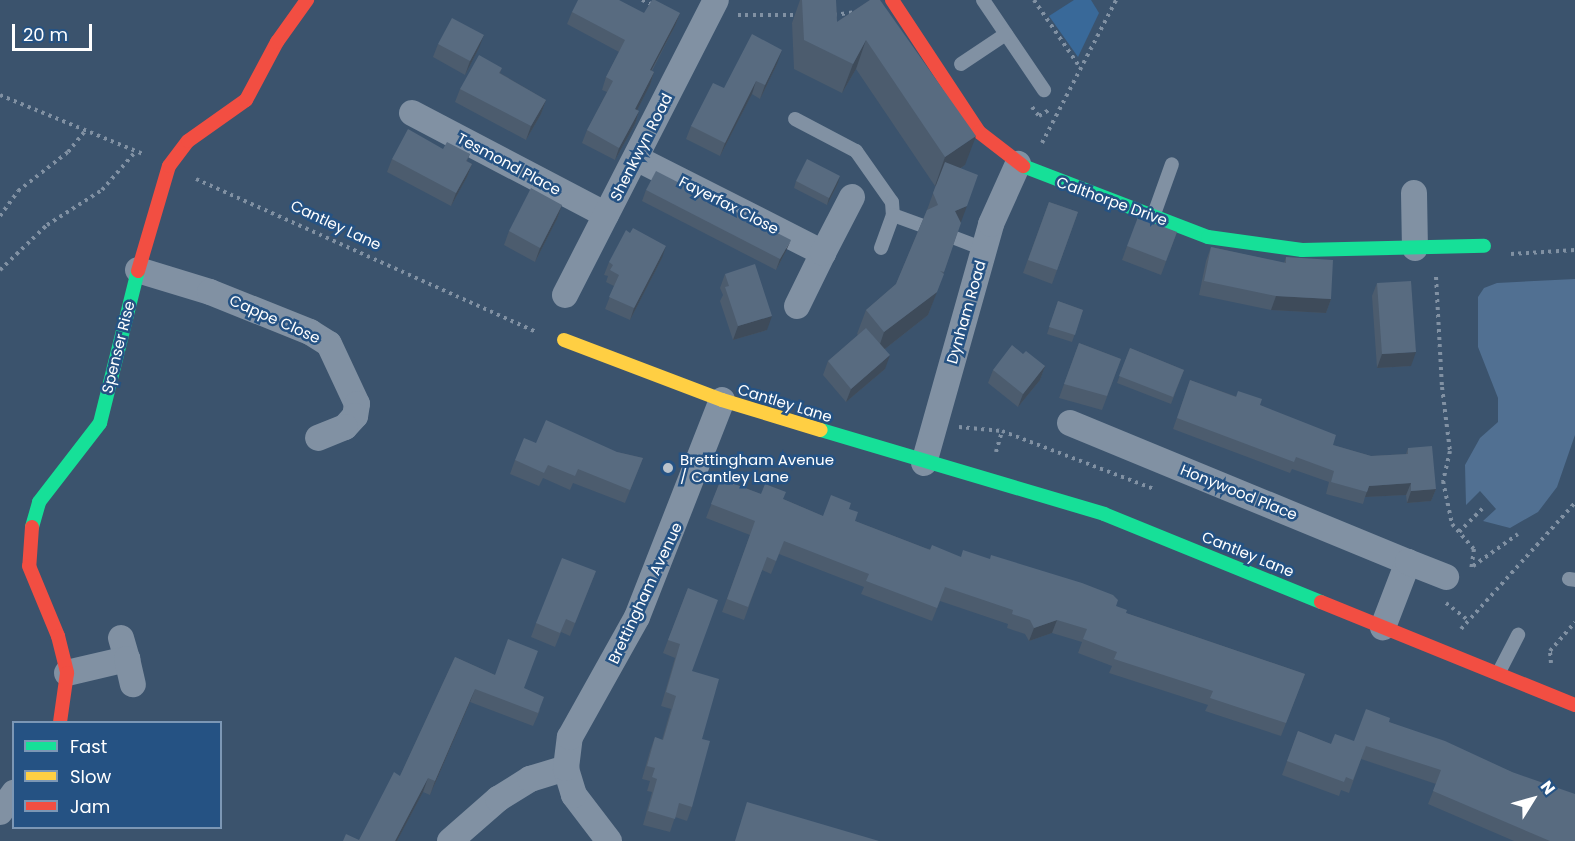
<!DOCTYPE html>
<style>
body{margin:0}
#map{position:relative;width:1575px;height:841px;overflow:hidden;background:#3b536d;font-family:Poppins,sans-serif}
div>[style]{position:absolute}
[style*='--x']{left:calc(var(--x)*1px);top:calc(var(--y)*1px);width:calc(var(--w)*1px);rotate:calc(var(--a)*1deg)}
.green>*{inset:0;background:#396999}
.water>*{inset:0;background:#517092}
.path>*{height:4px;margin-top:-2px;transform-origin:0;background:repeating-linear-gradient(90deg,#8191a3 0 3px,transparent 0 7.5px)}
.lane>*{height:14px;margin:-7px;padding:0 7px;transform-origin:7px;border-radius:7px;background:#8191a3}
.street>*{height:26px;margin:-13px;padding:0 13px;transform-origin:13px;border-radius:13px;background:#8191a3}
.fast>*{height:14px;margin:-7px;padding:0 7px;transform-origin:7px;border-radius:7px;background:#16e098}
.slow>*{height:14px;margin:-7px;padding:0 7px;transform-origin:7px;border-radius:7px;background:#ffcf43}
.jam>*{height:14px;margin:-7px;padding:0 7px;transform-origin:7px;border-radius:7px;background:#f24e42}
.wall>*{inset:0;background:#4c5c6e}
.shaded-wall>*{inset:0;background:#3e4b5a}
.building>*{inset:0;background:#586b80}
.dots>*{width:16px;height:16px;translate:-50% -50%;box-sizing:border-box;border:3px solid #255283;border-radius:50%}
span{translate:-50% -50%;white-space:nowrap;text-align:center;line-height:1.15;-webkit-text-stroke:5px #255283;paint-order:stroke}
.street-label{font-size:15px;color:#fff}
.poi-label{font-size:15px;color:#fff}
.left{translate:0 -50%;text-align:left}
.legend{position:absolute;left:12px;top:721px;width:210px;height:108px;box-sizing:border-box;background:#255283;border:2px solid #7c97b5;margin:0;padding:8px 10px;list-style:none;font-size:18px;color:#fff}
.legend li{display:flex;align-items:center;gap:12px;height:30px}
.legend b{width:30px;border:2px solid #7c97b5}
.north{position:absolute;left:1503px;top:769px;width:60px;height:60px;-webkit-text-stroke:4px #255283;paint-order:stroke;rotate:53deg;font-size:16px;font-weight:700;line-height:24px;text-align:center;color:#fff}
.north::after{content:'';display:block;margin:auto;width:21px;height:27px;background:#fff;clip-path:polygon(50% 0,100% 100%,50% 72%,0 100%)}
.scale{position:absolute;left:12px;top:24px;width:80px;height:27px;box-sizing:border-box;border:3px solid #fff;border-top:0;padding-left:8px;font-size:18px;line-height:21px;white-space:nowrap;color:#fff;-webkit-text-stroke:4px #255283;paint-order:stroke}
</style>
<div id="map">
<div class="green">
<div style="clip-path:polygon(1074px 0,1091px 0,1099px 13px,1078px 57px,1049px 16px)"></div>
</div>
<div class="water">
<div style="clip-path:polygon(1575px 279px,1575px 435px,1557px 487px,1538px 512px,1510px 528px,1483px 521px,1496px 509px,1480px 491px,1466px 505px,1465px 465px,1480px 438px,1498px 422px,1498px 398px,1478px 347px,1478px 297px,1484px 288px,1497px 283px)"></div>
</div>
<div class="path">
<div style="--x:642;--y:0;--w:13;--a:23"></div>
<div style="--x:1034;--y:0;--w:83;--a:55.7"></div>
<div style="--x:738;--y:15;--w:61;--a:0"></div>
<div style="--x:834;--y:15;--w:22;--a:-8"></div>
<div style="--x:0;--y:95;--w:155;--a:22.4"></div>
<div style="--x:1032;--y:107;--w:11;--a:52"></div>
<div style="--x:1039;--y:116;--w:12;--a:-31"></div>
<div style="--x:1042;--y:143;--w:161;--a:-62.6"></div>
<div style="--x:196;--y:179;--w:374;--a:24.2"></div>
<div style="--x:0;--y:216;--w:31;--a:-54"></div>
<div style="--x:18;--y:191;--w:63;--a:-38"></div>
<div style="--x:68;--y:152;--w:27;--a:-51"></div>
<div style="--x:1511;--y:254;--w:64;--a:-3.6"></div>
<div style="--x:0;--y:270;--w:65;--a:-43.8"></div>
<div style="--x:47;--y:225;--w:65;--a:-32.5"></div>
<div style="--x:102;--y:190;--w:52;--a:-48.9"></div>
<div style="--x:1436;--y:277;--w:110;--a:86.9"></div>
<div style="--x:1442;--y:387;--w:64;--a:82.9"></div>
<div style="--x:1450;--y:451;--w:31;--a:103"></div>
<div style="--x:1443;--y:481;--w:44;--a:78.2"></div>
<div style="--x:1452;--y:524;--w:33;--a:49"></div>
<div style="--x:1474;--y:549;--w:21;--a:98"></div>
<div style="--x:959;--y:427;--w:43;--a:5.3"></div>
<div style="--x:1002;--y:431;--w:163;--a:20.9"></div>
<div style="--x:996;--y:452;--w:22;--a:-74"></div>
<div style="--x:1459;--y:532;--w:33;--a:-45"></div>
<div style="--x:1473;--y:566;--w:55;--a:-35.4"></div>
<div style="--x:1446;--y:603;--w:28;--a:38"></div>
<div style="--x:1461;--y:629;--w:170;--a:-47.9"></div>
<div style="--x:1551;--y:663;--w:12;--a:-95"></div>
<div style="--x:1550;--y:651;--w:38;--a:-49"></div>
</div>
<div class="lane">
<div style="--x:983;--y:0;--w:109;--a:55.9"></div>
<div style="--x:961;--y:64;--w:54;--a:-33.7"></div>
<div style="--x:795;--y:119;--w:69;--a:27.7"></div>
<div style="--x:856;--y:151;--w:62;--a:54.8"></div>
<div style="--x:892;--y:202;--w:13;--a:86"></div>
<div style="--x:893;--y:215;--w:35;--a:110"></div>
<div style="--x:893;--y:215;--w:30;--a:20"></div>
<div style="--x:1153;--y:217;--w:56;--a:-70.3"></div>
<div style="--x:955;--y:238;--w:31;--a:21"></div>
<div style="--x:1569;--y:579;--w:6;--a:9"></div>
<div style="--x:1499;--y:672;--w:42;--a:-62.8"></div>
</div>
<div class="street">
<div style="--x:412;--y:113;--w:219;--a:27.7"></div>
<div style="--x:636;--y:158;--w:210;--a:26.9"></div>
<div style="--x:823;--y:253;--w:59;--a:116.1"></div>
<div style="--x:1414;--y:193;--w:55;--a:89"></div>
<div style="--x:823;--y:253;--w:63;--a:-62.6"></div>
<div style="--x:138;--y:270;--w:75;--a:17"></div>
<div style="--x:210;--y:292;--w:108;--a:21.8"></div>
<div style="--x:310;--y:332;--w:22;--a:32"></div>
<div style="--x:329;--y:344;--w:66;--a:65"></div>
<div style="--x:357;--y:404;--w:12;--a:99"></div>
<div style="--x:355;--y:416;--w:15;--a:132"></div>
<div style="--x:345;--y:427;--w:29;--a:158"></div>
<div style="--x:565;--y:295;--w:331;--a:-62.9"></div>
<div style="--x:1070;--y:423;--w:365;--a:22.4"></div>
<div style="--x:1408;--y:562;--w:70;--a:111"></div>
<div style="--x:924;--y:463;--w:248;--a:-74.3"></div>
<div style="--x:991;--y:224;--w:66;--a:-65.8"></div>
<div style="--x:1408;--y:562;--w:41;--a:21.5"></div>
<div style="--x:121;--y:638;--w:22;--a:74"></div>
<div style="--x:67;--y:673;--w:62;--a:-13.1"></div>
<div style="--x:127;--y:659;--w:26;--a:77"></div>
<div style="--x:0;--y:812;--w:24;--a:-54"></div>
<div style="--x:450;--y:841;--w:64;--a:-41.2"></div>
<div style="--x:498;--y:799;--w:38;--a:-32"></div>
<div style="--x:530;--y:779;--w:38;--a:-17"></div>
<div style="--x:609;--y:841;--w:58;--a:-127.3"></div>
<div style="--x:574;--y:795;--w:28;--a:-107"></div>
<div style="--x:566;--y:768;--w:31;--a:-83"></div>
<div style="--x:570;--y:737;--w:137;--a:-60.8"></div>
<div style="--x:637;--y:617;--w:233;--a:-68.6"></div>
</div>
<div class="fast">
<div style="--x:1023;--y:166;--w:198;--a:21"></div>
<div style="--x:1208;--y:237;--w:95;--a:7.9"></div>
<div style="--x:1302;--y:250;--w:182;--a:-1.3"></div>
<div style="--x:821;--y:430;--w:295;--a:16.5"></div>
<div style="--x:1104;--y:514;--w:234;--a:22.1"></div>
<div style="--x:32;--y:527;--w:26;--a:-74"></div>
<div style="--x:39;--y:502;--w:100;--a:-52.3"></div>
<div style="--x:100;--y:423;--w:157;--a:-76"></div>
</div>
<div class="slow">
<div style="--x:564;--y:340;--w:169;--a:20.8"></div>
<div style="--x:722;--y:400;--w:103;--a:16.9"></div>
</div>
<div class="jam">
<div style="--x:892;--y:0;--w:158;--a:56.6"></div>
<div style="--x:979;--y:132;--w:56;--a:37.7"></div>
<div style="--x:138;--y:271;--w:109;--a:-73.6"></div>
<div style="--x:169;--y:166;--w:31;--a:-53"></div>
<div style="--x:188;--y:141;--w:71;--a:-35.3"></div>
<div style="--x:246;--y:100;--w:66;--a:-61.9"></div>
<div style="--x:277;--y:42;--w:52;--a:-54.5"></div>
<div style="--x:32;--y:527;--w:39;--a:94"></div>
<div style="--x:29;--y:566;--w:76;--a:67.5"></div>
<div style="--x:58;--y:636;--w:38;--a:76"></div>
<div style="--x:67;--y:673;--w:49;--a:98.1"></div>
<div style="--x:1321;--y:602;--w:274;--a:22.1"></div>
</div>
<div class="wall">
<div style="clip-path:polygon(800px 0,836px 0,837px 22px,870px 0,965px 165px,961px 168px,960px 224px,944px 272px,928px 315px,885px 349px,885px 369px,846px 402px,823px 375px,828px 361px,858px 335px,857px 334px,866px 310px,896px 284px,927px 210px,936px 185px,935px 186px,856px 69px,842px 93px,794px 69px,792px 23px)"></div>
<div style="clip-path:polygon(572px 12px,680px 13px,675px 26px,652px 71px,654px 72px,650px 85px,637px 110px,639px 111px,635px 124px,615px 160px,582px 143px,587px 130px,607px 92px,602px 90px,606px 77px,619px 52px,567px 24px)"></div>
<div style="clip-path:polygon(438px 44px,479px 48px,465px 75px,433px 57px)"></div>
<div style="clip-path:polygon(777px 64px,760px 99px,752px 94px,720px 156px,686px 139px,691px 126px,724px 88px)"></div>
<div style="clip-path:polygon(502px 68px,500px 73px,546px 100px,541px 114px,526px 140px,455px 102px,460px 89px)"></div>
<div style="clip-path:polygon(443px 149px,470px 154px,467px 161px,472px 164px,467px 177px,451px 206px,387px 172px,392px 159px)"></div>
<div style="clip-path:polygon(796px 181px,838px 183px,827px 205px,794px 188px)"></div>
<div style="clip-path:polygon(646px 190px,786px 251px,776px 270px,642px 201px)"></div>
<div style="clip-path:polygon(1049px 202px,1078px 212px,1052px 284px,1023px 273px)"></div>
<div style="clip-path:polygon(562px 205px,557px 219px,535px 262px,504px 245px,509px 231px)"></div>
<div style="clip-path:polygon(1177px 232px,1161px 275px,1122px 260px,1127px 246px)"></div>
<div style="clip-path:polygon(1211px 247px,1284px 263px,1286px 257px,1331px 299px,1326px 313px,1271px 310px,1199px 295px,1206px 261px)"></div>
<div style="clip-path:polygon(662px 258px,630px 320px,605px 309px,614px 286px,606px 282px,608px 276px,604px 275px,609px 262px)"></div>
<div style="clip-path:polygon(725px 274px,767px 330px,733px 340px,720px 301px,723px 295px,720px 288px)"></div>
<div style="clip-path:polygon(1377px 283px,1411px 366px,1377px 368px,1372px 296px)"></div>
<div style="clip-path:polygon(1058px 301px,1083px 310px,1072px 342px,1047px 334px)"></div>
<div style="clip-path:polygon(1079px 343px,1121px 359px,1102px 410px,1059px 398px)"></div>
<div style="clip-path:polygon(1130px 348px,1184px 370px,1171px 404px,1117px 383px)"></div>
<div style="clip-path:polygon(1023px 354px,1045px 366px,1040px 380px,1018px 407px,988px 383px,993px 370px)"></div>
<div style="clip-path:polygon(1190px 380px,1260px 405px,1333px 445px,1371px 456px,1406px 454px,1408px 448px,1436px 489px,1431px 501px,1407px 503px,1406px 495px,1365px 497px,1363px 504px,1326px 494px,1329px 482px,1292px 469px,1290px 473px,1173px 429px)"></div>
<div style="clip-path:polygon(536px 443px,617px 452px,643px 458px,625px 503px,573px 483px,570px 490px,543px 478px,539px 486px,510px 474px,515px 460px)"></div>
<div style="clip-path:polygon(721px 479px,761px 494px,783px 499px,823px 516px,849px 509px,855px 521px,925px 548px,961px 557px,1116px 606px,1126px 613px,1305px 674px,1281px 736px,1205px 711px,1208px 705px,1109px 673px,1112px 666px,1078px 653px,1082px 642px,1052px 633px,1029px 641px,1025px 634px,1007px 628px,1008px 624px,940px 601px,932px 621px,861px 594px,864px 587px,779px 554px,771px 574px,762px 570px,744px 620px,722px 612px,750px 535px,706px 518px)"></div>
<div style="clip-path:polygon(596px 571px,570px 636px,561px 632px,555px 647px,531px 637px,536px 623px)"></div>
<div style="clip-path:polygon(688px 588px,692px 671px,702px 739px,692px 807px,687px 821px,675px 817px,670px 832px,643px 825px,652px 792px,647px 791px,650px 781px,642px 779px,650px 751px,655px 737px,662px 740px,671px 709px,661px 706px,675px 658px,663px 653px)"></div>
<div style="clip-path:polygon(455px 657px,524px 688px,540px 710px,533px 726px,470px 702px,430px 795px,423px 792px,397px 841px,343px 841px,359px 840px,400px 776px)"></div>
<div style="clip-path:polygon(1389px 722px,1512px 772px,1575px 841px,1514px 841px,1428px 804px,1436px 784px,1361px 759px,1349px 793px,1341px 790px,1339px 796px,1282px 775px,1298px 731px,1331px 744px,1354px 741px)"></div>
</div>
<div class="shaded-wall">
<div style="clip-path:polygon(680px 13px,675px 26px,645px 82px,650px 70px)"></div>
<div style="clip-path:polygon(484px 35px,479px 48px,465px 75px,470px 61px)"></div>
<div style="clip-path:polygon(866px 40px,856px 69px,842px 93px,853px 64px)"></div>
<div style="clip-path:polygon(782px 50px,777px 64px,760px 99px,765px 85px)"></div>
<div style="clip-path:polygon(654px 72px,650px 85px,631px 122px,635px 109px)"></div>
<div style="clip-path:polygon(756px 81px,752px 94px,720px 156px,725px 143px)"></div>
<div style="clip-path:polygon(546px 100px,541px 114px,526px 140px,531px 126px)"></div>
<div style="clip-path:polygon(639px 111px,635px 124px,615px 160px,619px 148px)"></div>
<div style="clip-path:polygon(976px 136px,965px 165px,935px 186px,945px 157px)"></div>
<div style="clip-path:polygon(472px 164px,467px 177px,451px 206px,456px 193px)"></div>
<div style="clip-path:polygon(840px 176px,838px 183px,827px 205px,829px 198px)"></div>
<div style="clip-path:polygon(562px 205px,557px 219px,535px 262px,540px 248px)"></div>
<div style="clip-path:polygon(967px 206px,958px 230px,955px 211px)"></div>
<div style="clip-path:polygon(791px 240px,786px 251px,776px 270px,780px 259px)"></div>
<div style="clip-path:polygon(666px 246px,662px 258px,630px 320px,634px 308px)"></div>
<div style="clip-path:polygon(937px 292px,928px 315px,876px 356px,884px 332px)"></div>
<div style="clip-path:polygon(1276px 296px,1331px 299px,1326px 313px,1271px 310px)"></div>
<div style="clip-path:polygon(772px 316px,767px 330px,733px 340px,738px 326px)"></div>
<div style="clip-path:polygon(1416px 352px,1411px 366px,1377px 368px,1382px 354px)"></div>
<div style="clip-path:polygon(890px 355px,885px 369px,846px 402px,851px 389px)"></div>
<div style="clip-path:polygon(1045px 366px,1040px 380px,1018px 407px,1023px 394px)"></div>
<div style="clip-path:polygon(1411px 483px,1406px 495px,1365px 497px,1369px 486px)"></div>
<div style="clip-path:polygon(1436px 489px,1431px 501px,1407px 503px,1411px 491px)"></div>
<div style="clip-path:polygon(1057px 620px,1052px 633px,1029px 641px,1034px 628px)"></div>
<div style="clip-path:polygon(475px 689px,470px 702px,430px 795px,435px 781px)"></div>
<div style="clip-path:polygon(428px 778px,423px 792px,397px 841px,395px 841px)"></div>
</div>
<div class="building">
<div style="clip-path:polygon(578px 0,619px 0,644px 13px,652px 0,655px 0,680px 13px,650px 70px,654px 72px,635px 109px,639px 111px,619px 148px,587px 130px,613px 81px,606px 77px,625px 40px,572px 12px)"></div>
<div style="clip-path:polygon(802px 0,836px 0,837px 22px,870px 0,880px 0,976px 136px,945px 157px,866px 40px,853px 64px,804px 40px)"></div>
<div style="clip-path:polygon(452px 18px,484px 35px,470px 61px,438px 44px)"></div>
<div style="clip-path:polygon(752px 34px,782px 50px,765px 85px,756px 81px,725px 143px,691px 126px,713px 83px,724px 88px)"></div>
<div style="clip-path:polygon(479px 55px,502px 68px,499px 73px,546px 100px,531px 126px,460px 89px)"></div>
<div style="clip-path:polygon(408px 129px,443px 149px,447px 142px,470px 154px,466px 161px,472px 164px,456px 193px,392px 159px)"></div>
<div style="clip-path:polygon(807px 159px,840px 176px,829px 198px,796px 181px)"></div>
<div style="clip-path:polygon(945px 162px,978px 175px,967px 206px,955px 211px,961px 223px,944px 272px,940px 271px,944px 274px,937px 292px,884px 332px,866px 310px,896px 284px,927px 210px,938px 205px,933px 193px)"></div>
<div style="clip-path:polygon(656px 171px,791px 240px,780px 259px,646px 190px)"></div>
<div style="clip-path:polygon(531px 188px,562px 205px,540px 248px,509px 231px)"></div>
<div style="clip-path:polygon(1049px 202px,1078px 212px,1057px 270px,1028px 260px)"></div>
<div style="clip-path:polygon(1138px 217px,1177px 232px,1166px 261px,1127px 246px)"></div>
<div style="clip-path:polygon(633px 228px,666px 246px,634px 308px,609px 297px,619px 275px,610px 270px,613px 265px,609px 262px,626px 230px,630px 233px)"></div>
<div style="clip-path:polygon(1211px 247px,1286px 263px,1286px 257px,1333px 260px,1331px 299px,1276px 296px,1204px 281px)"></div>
<div style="clip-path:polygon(755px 264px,772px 316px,738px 326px,725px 287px,729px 286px,725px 274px)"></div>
<div style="clip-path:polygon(1411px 281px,1416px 352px,1382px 354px,1377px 283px)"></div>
<div style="clip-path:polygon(1058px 301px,1083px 310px,1075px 335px,1049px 327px)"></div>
<div style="clip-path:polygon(866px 328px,890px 355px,851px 389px,828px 361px)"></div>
<div style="clip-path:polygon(1079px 343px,1121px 359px,1107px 396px,1064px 384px)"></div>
<div style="clip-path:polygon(1012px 345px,1023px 354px,1026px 351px,1045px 366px,1023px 394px,993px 370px)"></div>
<div style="clip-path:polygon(1130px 348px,1184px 370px,1173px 397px,1119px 376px)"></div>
<div style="clip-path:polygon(1190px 380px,1236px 397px,1238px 391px,1262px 399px,1260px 405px,1336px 435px,1333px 445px,1371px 456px,1408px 454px,1408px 448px,1432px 446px,1436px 489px,1411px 491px,1411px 483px,1369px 486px,1367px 492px,1331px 482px,1334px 471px,1296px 457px,1294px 462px,1177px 418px)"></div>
<div style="clip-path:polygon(546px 420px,617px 452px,643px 458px,630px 490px,578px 469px,575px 476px,548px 465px,544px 473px,515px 460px,524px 438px,536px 443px)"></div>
<div style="clip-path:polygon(721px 479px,761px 494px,765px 484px,786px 492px,783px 499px,823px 516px,831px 495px,851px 503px,849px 509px,858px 512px,855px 521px,925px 548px,930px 550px,932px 545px,961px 557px,963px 550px,990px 559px,991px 555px,1082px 583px,1113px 595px,1118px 600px,1116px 606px,1127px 610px,1126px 613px,1305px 674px,1286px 723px,1210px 698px,1213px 691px,1114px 659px,1117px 652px,1083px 639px,1087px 629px,1057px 620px,1034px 628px,1030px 620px,1012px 614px,1013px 610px,945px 587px,937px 608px,866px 581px,869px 574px,784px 541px,776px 561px,767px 557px,748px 607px,727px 599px,755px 521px,711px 504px)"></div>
<div style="clip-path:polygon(562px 558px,596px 571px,575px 623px,566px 619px,560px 633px,536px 623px)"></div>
<div style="clip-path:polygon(688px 588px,718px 600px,692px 671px,719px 679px,702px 739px,710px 741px,692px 807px,679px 803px,675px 819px,648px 811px,657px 779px,652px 777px,655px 768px,647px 766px,655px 737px,663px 740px,676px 696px,666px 692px,680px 644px,668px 640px)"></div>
<div style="clip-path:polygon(508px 639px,538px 651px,524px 688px,544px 697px,538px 713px,475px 689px,435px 781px,428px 778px,395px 841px,343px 841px,346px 834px,359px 840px,394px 772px,400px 776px,455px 657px,495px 675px)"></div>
<div style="clip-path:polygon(1366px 709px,1390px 718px,1389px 722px,1445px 741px,1512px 772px,1575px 794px,1575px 841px,1550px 841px,1433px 791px,1441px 770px,1366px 746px,1353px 780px,1346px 777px,1344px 782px,1287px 761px,1298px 731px,1331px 744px,1335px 734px,1354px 741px)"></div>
<div style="clip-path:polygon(747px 802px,879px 841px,735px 841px)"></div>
</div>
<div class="dots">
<div style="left:668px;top:468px;background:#bac3cc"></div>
</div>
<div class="street-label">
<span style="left:641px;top:147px;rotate:-63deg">Shenkwyn Road</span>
<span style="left:509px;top:164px;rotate:28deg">Tesmond Place</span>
<span style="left:1112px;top:201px;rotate:20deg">Calthorpe Drive</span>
<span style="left:729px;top:205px;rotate:27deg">Fayerfax Close</span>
<span style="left:336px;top:225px;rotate:25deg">Cantley Lane</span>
<span style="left:966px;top:312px;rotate:-74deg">Dynham Road</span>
<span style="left:275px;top:319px;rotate:24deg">Cappe Close</span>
<span style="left:118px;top:347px;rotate:-76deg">Spenser Rise</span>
<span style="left:785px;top:403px;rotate:17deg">Cantley Lane</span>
<span style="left:1239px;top:492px;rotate:22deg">Honywood Place</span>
<span style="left:1248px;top:554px;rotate:22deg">Cantley Lane</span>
<span style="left:645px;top:593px;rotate:-65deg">Brettingham Avenue</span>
</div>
<div class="poi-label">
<span class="left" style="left:680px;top:468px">Brettingham Avenue<br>/ Cantley Lane</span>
</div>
<ul class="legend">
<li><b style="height:8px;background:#16e098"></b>Fast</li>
<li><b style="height:8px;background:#ffcf43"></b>Slow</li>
<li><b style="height:8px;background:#f24e42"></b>Jam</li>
</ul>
<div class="north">N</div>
<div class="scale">20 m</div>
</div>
